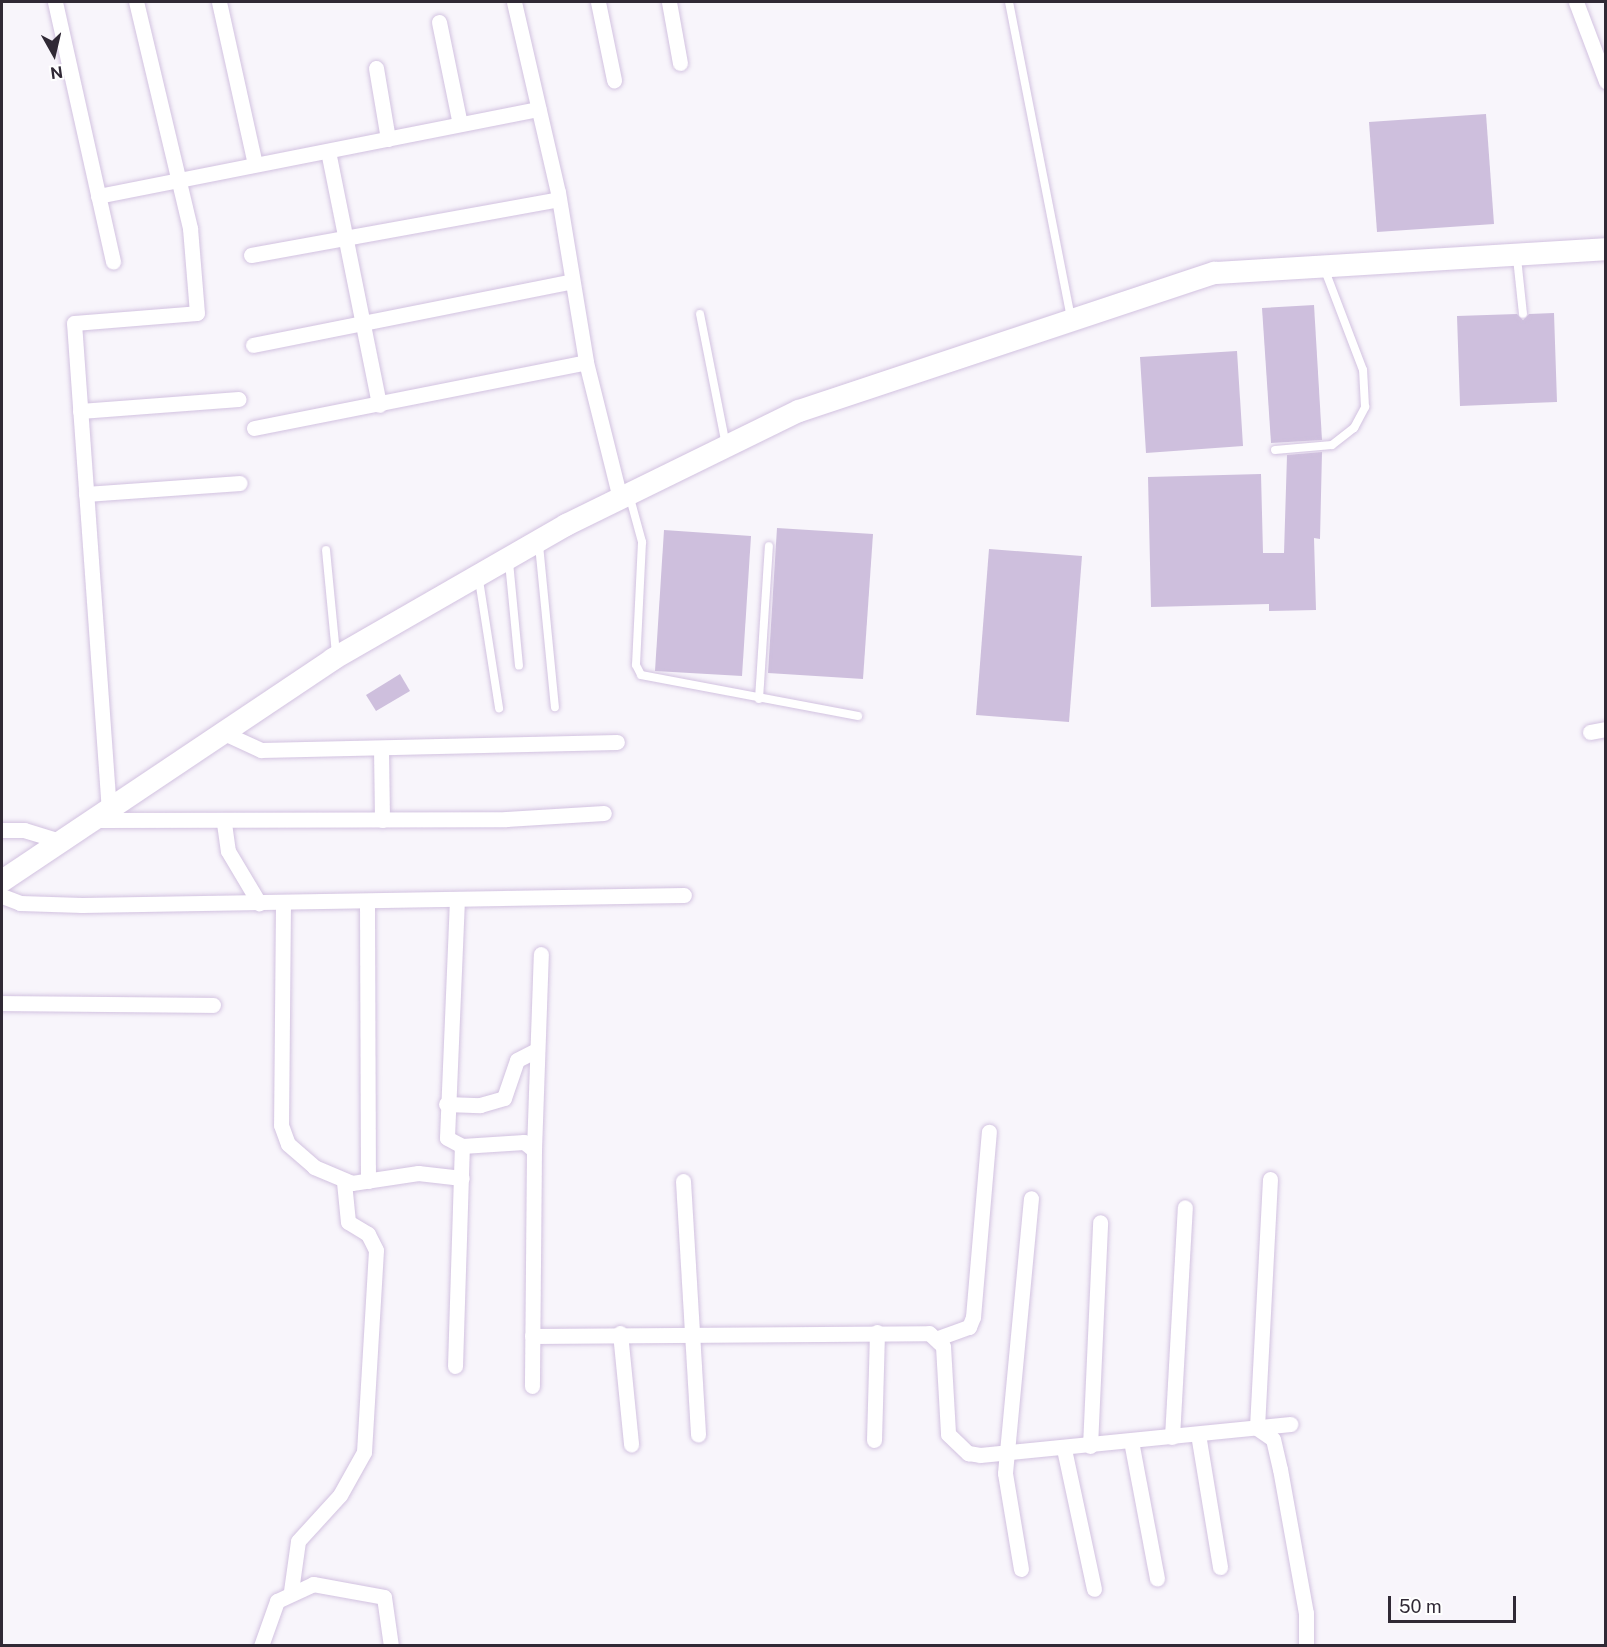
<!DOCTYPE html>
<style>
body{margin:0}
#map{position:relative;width:1607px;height:1647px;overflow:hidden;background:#f8f5fb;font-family:"Public Sans",sans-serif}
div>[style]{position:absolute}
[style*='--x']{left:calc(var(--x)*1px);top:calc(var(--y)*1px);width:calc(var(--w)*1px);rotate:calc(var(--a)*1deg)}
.building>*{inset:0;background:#cebfdd}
.roads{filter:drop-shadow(0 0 2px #d2c2e0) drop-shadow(0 0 2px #d2c2e0)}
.lane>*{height:8px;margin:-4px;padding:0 4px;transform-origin:4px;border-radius:4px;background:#fff}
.street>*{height:15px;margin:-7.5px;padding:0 7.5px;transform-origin:7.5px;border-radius:7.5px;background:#fff}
.secondary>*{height:22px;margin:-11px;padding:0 11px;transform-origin:11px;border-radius:11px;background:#fff}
span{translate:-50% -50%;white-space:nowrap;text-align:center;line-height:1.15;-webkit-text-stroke:5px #fff;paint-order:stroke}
.frame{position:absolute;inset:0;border:3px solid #302935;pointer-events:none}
.north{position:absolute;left:24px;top:24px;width:60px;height:60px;-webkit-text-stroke:4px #fff;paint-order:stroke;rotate:172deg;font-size:16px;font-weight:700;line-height:24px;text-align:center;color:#302935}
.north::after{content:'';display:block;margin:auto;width:21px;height:27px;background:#302935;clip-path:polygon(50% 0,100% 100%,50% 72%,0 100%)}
.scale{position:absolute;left:1388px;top:1596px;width:128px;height:27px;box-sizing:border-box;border:3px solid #302935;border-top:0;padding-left:8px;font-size:18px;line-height:21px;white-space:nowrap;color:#302935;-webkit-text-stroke:4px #fff;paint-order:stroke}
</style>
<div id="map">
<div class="building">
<div style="clip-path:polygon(1486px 114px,1494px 224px,1377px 232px,1369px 122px)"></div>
<div style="clip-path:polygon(1314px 305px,1322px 440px,1271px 443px,1262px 308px)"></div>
<div style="clip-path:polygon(1554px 313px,1557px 402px,1460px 406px,1457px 316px,1517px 314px,1523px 320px,1529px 314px)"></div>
<div style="clip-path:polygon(1237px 351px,1243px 446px,1146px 453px,1140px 357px)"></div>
<div style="clip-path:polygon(1322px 452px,1320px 539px,1314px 538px,1316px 610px,1269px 611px,1269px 604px,1151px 607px,1148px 477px,1261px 474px,1263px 553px,1284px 553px,1287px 455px)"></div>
<div style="clip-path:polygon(777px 528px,873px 534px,863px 679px,768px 673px)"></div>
<div style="clip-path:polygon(664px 530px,751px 536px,742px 676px,655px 671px)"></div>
<div style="clip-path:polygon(989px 549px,1082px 556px,1069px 722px,976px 715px)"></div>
<div style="clip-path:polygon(400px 674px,410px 691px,376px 711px,366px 695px)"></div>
</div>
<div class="roads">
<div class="lane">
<div style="--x:1009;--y:2;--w:323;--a:78.9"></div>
<div style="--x:1517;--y:258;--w:56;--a:83.9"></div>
<div style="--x:700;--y:314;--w:134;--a:78.8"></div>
<div style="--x:1275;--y:450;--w:57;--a:-5"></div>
<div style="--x:1332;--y:445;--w:28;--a:-38"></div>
<div style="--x:1354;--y:428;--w:24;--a:-62"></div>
<div style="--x:1365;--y:407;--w:37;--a:-93"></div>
<div style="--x:1363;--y:370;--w:109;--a:-110.9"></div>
<div style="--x:630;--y:498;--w:46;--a:74.7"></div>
<div style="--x:642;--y:542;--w:123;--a:92.8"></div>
<div style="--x:636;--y:665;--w:11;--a:63"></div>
<div style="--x:641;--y:675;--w:221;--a:10.7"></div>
<div style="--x:539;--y:545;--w:163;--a:84.4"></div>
<div style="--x:326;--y:550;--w:103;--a:84.5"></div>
<div style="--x:509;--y:562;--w:104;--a:84.5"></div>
<div style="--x:479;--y:580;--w:130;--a:81.1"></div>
<div style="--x:759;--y:699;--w:153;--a:-86.3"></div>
</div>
<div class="street">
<div style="--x:55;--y:2;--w:266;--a:77.4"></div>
<div style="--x:219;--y:2;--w:166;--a:77.5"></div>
<div style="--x:514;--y:2;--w:195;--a:77"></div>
<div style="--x:558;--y:192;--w:172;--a:80.6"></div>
<div style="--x:586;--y:362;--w:140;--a:76"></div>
<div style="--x:598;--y:2;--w:80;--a:78.4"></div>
<div style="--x:669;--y:2;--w:62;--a:79.8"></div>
<div style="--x:1576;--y:2;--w:85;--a:69.2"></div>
<div style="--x:439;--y:22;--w:104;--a:78.4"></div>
<div style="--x:376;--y:68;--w:72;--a:80.4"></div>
<div style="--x:328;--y:151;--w:259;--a:78.6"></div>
<div style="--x:98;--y:196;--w:449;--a:-11.2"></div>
<div style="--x:251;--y:255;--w:313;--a:-10.3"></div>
<div style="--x:253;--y:345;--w:325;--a:-11.3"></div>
<div style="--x:80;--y:411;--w:159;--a:-4.3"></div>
<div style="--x:254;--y:428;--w:338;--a:-11.2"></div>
<div style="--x:86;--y:494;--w:154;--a:-4.1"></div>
<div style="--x:1590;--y:732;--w:16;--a:-11"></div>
<div style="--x:224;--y:733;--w:41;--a:24.7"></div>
<div style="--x:261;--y:750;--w:356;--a:-1.3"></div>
<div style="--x:381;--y:748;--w:72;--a:89.2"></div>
<div style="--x:109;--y:811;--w:489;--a:-94.1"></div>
<div style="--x:74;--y:323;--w:123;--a:-4.6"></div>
<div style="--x:197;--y:313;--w:85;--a:-94.7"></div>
<div style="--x:190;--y:228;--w:232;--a:-103.4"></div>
<div style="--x:95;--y:820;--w:411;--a:-0.1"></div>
<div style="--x:506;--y:819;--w:98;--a:-3.5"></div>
<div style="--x:224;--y:823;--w:28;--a:82"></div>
<div style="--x:228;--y:851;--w:61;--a:59.2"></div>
<div style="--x:2;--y:830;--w:22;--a:0"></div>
<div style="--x:24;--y:830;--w:39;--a:17"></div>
<div style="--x:2;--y:896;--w:19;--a:21"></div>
<div style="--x:20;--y:903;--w:62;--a:1.8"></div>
<div style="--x:82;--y:905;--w:602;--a:-0.95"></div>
<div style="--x:457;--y:899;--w:239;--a:92.4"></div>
<div style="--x:447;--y:1138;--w:17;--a:28"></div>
<div style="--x:462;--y:1146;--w:62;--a:-3.7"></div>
<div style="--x:524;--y:1142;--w:13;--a:39"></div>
<div style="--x:534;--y:1150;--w:236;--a:90.5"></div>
<div style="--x:367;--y:901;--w:280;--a:89.8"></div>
<div style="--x:283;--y:902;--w:223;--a:90.5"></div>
<div style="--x:281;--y:1125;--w:20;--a:70"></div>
<div style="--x:288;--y:1144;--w:35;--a:41"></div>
<div style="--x:314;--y:1167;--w:41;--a:22.8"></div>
<div style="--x:352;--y:1183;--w:67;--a:-8.6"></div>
<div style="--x:418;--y:1173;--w:44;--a:6.5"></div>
<div style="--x:2;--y:1003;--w:211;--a:0.5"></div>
<div style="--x:446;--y:1104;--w:34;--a:2"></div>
<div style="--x:480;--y:1105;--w:25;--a:-16"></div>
<div style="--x:504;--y:1098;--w:40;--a:-71.1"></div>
<div style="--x:517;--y:1060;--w:22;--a:-27"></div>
<div style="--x:534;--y:1150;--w:196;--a:-88"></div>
<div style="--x:1270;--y:1179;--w:249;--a:93"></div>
<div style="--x:1257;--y:1428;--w:19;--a:35"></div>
<div style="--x:1273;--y:1439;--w:31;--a:77"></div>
<div style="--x:1280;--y:1469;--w:146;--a:79.8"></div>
<div style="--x:1306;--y:1613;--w:33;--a:90"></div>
<div style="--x:683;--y:1181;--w:254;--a:86.6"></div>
<div style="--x:620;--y:1333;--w:112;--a:84.3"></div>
<div style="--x:532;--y:1336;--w:397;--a:-0.4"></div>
<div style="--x:929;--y:1333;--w:19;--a:43"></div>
<div style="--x:943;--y:1346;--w:88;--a:86.7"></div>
<div style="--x:948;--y:1434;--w:28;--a:44"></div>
<div style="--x:968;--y:1453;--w:12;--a:9"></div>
<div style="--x:980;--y:1455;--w:312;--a:-5.7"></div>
<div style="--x:938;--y:1338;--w:33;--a:-20"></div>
<div style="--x:969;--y:1327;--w:11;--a:-68"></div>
<div style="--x:973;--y:1317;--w:186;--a:-85.1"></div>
<div style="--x:455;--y:1366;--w:220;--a:-88.2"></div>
<div style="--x:1198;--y:1434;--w:135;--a:80.6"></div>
<div style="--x:1172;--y:1437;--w:230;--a:-86.8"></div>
<div style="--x:874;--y:1440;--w:108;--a:-88.4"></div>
<div style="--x:1131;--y:1441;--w:140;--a:79.3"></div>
<div style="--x:1090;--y:1446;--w:224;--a:-87.4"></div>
<div style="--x:1064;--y:1449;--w:143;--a:77.9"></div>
<div style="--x:1021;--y:1569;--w:97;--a:-99.5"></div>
<div style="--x:1005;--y:1473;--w:276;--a:-84.6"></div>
<div style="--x:291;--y:1591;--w:50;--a:-82"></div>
<div style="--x:298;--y:1541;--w:62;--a:-47.6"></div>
<div style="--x:340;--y:1495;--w:49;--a:-60.8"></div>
<div style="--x:364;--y:1452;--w:202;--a:-86.6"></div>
<div style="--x:376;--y:1250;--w:18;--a:-117"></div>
<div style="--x:368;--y:1234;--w:23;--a:-149"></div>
<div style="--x:348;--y:1222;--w:40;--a:-95.7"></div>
<div style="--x:261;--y:1646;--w:48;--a:-70.4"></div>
<div style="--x:277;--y:1601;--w:40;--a:-25"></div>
<div style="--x:313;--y:1584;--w:72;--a:10.4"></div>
<div style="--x:384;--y:1597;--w:49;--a:81.9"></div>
</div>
<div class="secondary">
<div style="--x:2;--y:881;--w:399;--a:-33.8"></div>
<div style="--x:333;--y:659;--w:269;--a:-29.9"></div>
<div style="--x:566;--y:525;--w:259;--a:-26.1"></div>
<div style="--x:799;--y:411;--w:438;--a:-18.4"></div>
<div style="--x:1215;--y:273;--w:392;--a:-3.5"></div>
</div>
</div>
<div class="frame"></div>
<div class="north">N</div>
<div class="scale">50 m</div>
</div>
